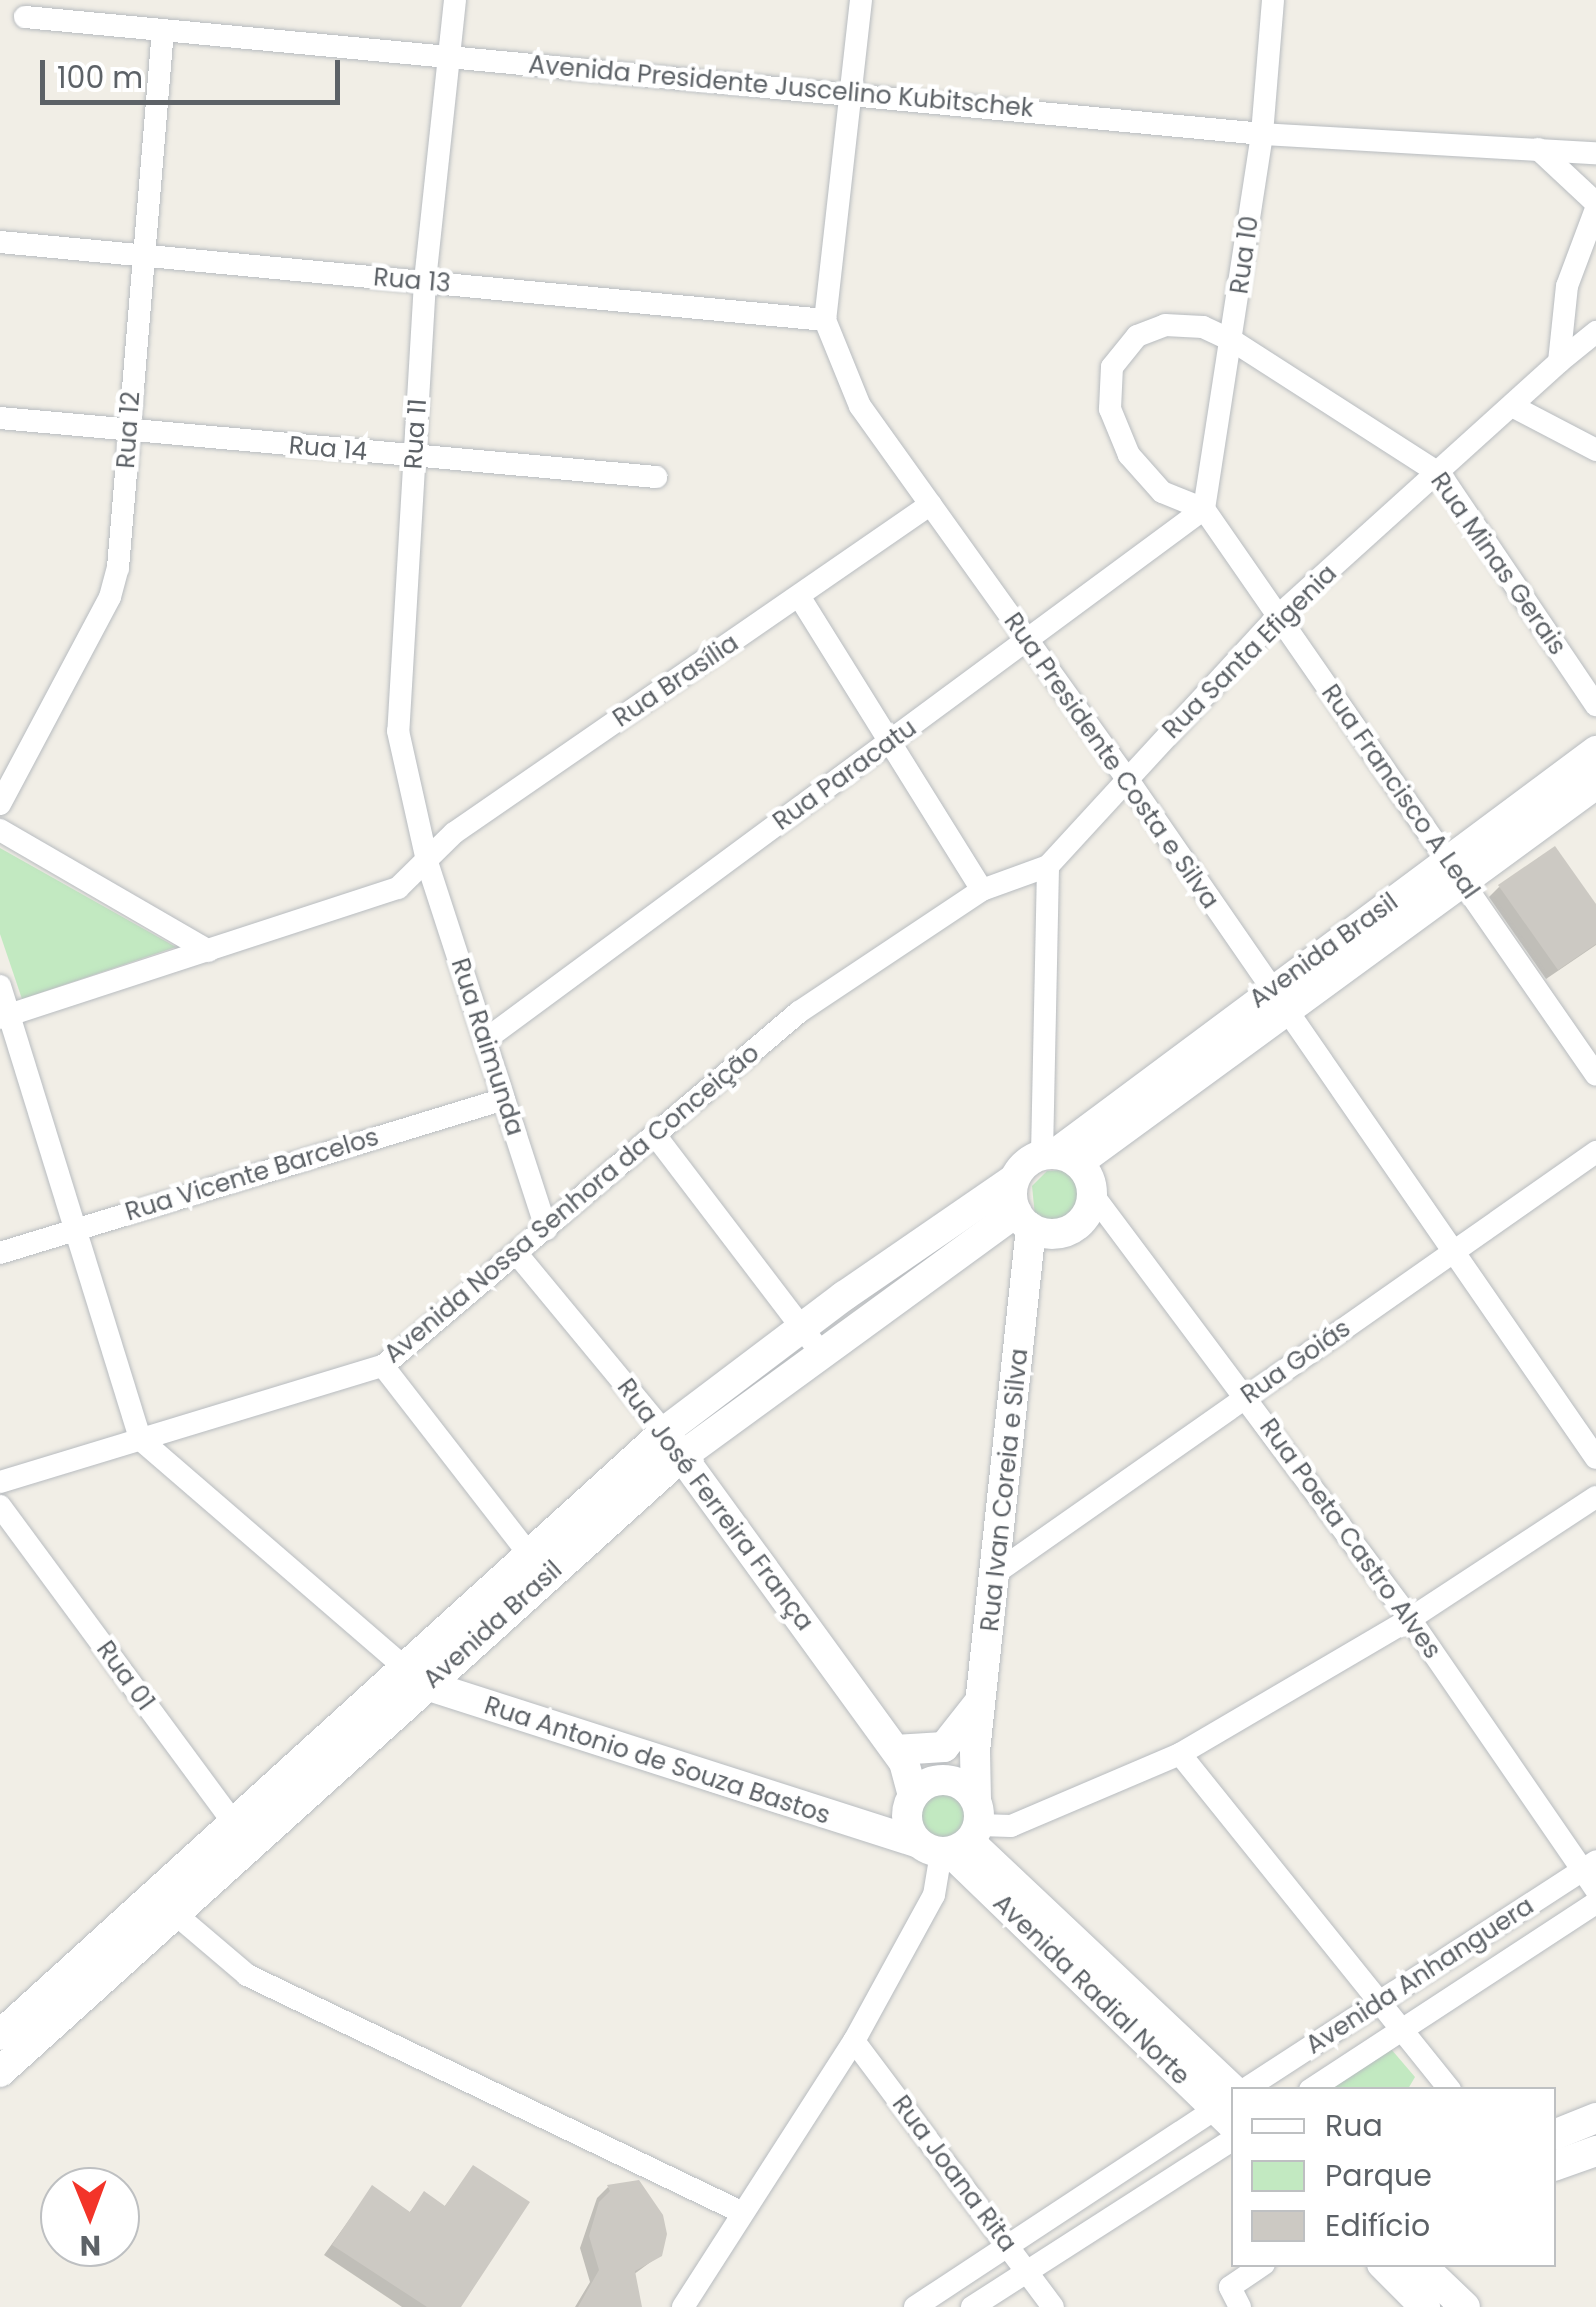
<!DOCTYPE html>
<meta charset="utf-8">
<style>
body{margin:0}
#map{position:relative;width:1596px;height:2307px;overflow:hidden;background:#f1eee6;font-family:Poppins,sans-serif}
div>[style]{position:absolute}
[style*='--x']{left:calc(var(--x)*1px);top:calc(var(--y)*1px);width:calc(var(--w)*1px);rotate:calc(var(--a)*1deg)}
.green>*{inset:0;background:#c2e9c1}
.round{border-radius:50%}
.shadow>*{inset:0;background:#0003}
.building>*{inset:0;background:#ccc9c3}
.roads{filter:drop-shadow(0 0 2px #b8bcc0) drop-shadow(0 0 2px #b8bcc0)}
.street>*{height:22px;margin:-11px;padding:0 11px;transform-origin:11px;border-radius:11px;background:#fff}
.secondary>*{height:30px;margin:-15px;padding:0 15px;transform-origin:15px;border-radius:15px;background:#fff}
.secondary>.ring{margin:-15px;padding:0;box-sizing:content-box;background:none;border:30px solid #fff;border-radius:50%}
span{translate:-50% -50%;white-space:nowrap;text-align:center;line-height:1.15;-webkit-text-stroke:9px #fff;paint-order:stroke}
.street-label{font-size:25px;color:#5d6267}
.legend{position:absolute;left:1231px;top:2087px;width:325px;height:180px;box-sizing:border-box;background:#fff;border:2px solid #bec0c2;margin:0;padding:12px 18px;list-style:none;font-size:30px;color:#5d6267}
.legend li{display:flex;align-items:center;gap:20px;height:50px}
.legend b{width:50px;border:2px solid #bec0c2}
.north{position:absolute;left:40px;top:2167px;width:100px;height:100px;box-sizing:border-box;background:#fff;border:2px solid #bec0c2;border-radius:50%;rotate:179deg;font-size:28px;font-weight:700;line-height:40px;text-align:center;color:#5d6267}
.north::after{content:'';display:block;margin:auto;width:35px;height:45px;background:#f33429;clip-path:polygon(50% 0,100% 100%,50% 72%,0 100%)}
.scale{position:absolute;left:40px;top:60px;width:300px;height:45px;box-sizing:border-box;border:5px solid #5d6267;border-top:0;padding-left:12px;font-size:30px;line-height:35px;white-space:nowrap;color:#5d6267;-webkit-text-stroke:8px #fff;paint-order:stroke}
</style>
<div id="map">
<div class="green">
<div style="clip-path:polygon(0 848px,176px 947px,22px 999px,0 934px)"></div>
<div style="clip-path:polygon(1061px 1170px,1074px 1175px,1086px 1197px,1082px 1209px,1048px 1230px,1035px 1216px,1032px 1186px,1047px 1171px)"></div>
<div class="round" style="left:919px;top:1792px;width:48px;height:48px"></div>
<div style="clip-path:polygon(1391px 2049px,1415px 2077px,1408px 2089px,1327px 2090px)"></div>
</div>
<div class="shadow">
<div style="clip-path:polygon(1499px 887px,1596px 909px,1596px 945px,1546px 979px,1489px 897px)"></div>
<div style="clip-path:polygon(474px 2168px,458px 2307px,402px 2307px,324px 2255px,372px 2188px,408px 2214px,425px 2195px,444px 2207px)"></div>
<div style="clip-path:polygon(608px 2187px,660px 2255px,633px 2275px,636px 2307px,575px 2307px,590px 2282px,580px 2248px,597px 2198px)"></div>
</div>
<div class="building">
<div style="clip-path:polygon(1555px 846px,1596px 904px,1596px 944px,1558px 970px,1498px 885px)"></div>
<div style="clip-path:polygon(473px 2165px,530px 2202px,461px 2307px,427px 2307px,332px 2245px,372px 2185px,410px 2212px,424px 2191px,445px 2206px)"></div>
<div style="clip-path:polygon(639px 2180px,663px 2215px,667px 2234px,662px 2256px,635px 2271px,642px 2307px,578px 2307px,599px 2270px,589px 2236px,599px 2202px,610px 2191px,607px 2185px)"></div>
</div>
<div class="roads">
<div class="street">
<div style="--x:455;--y:0;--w:284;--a:96.1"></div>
<div style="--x:425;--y:282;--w:450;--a:93.4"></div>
<div style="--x:398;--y:731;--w:137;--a:77.4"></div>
<div style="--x:428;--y:865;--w:383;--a:72"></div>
<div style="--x:861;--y:0;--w:322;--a:96.4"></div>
<div style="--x:825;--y:320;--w:93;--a:67.9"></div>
<div style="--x:860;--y:406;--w:457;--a:54.4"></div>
<div style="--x:1126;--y:777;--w:827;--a:55.39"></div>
<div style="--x:25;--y:17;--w:1243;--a:5.4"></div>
<div style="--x:1262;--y:134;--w:335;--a:3.3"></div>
<div style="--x:1538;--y:149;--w:79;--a:43"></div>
<div style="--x:0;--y:242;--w:829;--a:5.4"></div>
<div style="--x:1559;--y:362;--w:48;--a:-39"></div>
<div style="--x:1512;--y:406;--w:95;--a:27.6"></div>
<div style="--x:0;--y:418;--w:659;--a:5.14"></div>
<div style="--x:1204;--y:509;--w:45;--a:-158"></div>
<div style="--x:1162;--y:492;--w:50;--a:-131.7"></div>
<div style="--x:1129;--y:455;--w:50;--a:-112.4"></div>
<div style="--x:1110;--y:409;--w:42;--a:-87.3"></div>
<div style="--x:1112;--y:367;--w:40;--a:-51"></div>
<div style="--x:1137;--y:336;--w:30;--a:-21"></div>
<div style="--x:1165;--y:325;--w:38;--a:3"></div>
<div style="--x:1203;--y:327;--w:33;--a:25"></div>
<div style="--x:1233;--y:341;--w:246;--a:32.7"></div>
<div style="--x:1440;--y:474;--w:279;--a:56"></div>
<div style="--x:1204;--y:509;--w:688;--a:55.29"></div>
<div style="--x:1204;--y:509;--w:379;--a:-81.2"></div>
<div style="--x:1262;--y:134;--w:134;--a:-85.3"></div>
<div style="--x:799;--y:596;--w:346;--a:58.1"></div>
<div style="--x:0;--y:804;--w:234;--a:-62"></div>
<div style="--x:110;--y:597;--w:30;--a:-75"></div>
<div style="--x:118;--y:568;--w:540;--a:-85.22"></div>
<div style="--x:0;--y:830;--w:241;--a:30.1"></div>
<div style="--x:0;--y:986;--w:474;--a:72.8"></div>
<div style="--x:140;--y:1439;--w:349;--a:40.8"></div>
<div style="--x:0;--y:1018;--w:419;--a:-18.1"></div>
<div style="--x:398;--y:888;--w:78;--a:-44.5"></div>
<div style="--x:454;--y:833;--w:579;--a:-34.6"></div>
<div style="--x:485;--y:1040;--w:894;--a:-36.45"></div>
<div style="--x:655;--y:1135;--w:275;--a:52.7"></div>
<div style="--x:1042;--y:1154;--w:288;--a:-88.8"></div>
<div style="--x:1048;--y:866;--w:340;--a:-47.4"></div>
<div style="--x:1278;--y:616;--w:379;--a:-42.1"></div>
<div style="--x:1559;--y:362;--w:76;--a:-84"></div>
<div style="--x:1567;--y:286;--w:82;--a:-69.4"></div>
<div style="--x:1093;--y:1195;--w:529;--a:53.22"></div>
<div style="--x:1410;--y:1619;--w:329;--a:55.5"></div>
<div style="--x:0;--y:1253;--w:527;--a:-16.99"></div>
<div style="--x:517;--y:1254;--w:231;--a:50.4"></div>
<div style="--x:383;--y:1366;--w:238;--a:52.2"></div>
<div style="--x:0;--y:1482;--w:400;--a:-16.9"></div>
<div style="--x:383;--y:1366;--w:546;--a:-40.4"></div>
<div style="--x:799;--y:1012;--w:220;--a:-33.7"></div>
<div style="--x:982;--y:890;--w:70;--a:-20"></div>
<div style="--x:0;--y:1506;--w:406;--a:53.6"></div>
<div style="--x:997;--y:1572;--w:732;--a:-35.04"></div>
<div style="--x:1180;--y:1754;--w:431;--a:51.2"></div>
<div style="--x:979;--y:1825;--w:32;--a:2"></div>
<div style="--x:1011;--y:1826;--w:184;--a:-23.1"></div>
<div style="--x:1180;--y:1754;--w:267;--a:-30.4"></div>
<div style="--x:1410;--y:1619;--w:222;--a:-33.3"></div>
<div style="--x:173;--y:1912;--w:97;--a:40.4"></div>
<div style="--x:247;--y:1975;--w:550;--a:25.63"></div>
<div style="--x:854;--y:2041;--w:332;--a:53.2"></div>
<div style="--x:1244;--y:2090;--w:420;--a:-33"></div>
<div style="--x:1310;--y:2090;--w:342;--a:-33.2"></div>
<div style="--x:683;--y:2307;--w:316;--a:-57.3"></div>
<div style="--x:854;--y:2041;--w:166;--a:-61.3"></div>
<div style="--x:934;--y:1895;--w:43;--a:-80.5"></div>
<div style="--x:915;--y:2307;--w:374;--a:-33.4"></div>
<div style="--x:972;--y:2307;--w:311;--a:-32.7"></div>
<div style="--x:1240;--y:2307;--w:22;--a:-117"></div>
<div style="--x:1230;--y:2287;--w:41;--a:-34.1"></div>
</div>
<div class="secondary">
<div class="ring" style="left:1012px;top:1154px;width:50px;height:50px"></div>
<div style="--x:1055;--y:1154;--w:675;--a:-36.68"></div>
<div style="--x:1078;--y:1163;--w:642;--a:-36.19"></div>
<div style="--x:672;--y:1443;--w:394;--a:54"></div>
<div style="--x:904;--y:1762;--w:34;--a:75"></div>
<div style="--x:414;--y:1675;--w:16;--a:40"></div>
<div style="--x:426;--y:1685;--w:515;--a:17.77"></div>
<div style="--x:896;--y:1750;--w:48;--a:-3.6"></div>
<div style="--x:944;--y:1747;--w:55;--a:-51.7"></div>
<div class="ring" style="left:907px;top:1780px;width:42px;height:42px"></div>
<div style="--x:976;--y:1800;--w:49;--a:-91.2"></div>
<div style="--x:975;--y:1751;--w:526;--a:-83.89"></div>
<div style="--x:970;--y:1842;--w:363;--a:43.3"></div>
<div style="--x:950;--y:1852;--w:395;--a:44"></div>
<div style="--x:0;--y:2035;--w:897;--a:-42.24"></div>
<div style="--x:664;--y:1432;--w:226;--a:-37.1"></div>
<div style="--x:844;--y:1296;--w:205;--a:-34.5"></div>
<div style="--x:0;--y:2072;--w:919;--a:-42.09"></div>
<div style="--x:682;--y:1456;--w:414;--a:-36.1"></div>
<div style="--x:1554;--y:2135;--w:45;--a:-22"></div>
<div style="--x:1554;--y:2166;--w:45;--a:-19.7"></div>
<div style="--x:1382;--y:2264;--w:61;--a:45"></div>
<div style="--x:1420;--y:2264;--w:62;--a:43.7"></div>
</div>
</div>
<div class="street-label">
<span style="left:781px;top:87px;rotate:5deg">Avenida Presidente Juscelino Kubitschek</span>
<span style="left:1245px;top:255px;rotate:-82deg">Rua 10</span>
<span style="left:412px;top:281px;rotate:5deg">Rua 13</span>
<span style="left:129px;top:430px;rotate:-86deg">Rua 12</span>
<span style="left:416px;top:434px;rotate:-86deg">Rua 11</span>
<span style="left:328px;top:449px;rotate:5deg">Rua 14</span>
<span style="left:1498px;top:564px;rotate:55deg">Rua Minas Gerais</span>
<span style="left:1250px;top:652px;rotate:-45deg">Rua Santa Efigenia</span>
<span style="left:676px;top:681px;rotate:-34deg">Rua Brasília</span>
<span style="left:1111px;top:761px;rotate:55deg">Rua Presidente Costa e Silva</span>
<span style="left:845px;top:775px;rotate:-36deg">Rua Paracatu</span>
<span style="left:1400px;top:792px;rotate:55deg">Rua Francisco A Leal</span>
<span style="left:1324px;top:951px;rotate:-36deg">Avenida Brasil</span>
<span style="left:487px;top:1047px;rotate:72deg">Rua Raimunda</span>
<span style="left:252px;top:1175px;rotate:-17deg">Rua Vicente Barcelos</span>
<span style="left:572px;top:1204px;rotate:-40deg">Avenida Nossa Senhora da Conceição</span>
<span style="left:1296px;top:1362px;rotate:-35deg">Rua Goiás</span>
<span style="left:1005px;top:1490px;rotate:-84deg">Rua Ivan Coreia e Silva</span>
<span style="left:715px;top:1505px;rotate:53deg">Rua José Ferreira França</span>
<span style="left:1350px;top:1539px;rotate:54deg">Rua Poeta Castro Alves</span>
<span style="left:493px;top:1625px;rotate:-42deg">Avenida Brasil</span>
<span style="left:125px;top:1676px;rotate:54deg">Rua 01</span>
<span style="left:657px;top:1761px;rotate:18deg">Rua Antonio de Souza Bastos</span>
<span style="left:1420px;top:1976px;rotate:-33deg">Avenida Anhanguera</span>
<span style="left:1091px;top:1990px;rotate:44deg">Avenida Radial Norte</span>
<span style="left:954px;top:2174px;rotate:53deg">Rua Joana Rita</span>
</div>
<ul class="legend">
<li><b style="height:12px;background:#fff"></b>Rua</li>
<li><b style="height:28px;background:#c2e9c1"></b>Parque</li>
<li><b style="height:28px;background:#ccc9c3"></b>Edifício</li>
</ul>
<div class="north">N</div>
<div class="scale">100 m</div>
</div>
